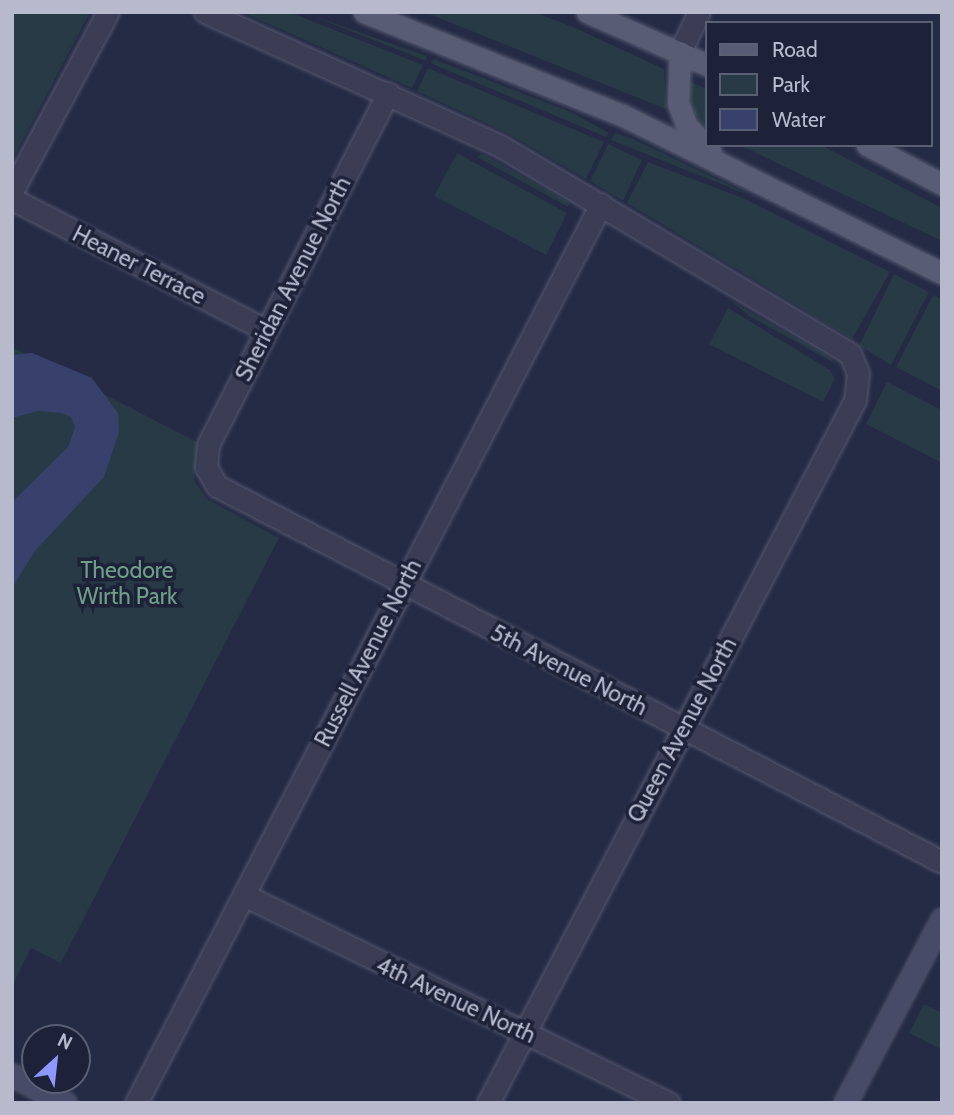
<!DOCTYPE html>
<style>
body{margin:0}
#map{position:relative;width:954px;height:1115px;overflow:hidden;background:#252a45;font-family:Cabin,sans-serif}
div>[style]{position:absolute}
[style*='--x']{left:calc(var(--x)*1px);top:calc(var(--y)*1px);width:calc(var(--w)*1px);rotate:calc(var(--a)*1deg)}
.green>*{inset:0;background:#273a45}
.water>*{inset:0;background:#38406c}
.roads{filter:drop-shadow(0 0 2px #55586e) drop-shadow(0 0 2px #55586e)}
.street>*{height:21px;margin:-10.5px;padding:0 10.5px;transform-origin:10.5px;border-radius:10.5px;background:#3a3d54}
.secondary>*{height:21px;margin:-10.5px;padding:0 10.5px;transform-origin:10.5px;border-radius:10.5px;background:#474b67}
.primary>*{height:21px;margin:-10.5px;padding:0 10.5px;transform-origin:10.5px;border-radius:10.5px;background:#585c74}
span{translate:-50% -50%;white-space:nowrap;text-align:center;line-height:1.15;-webkit-text-stroke:7px #1e2239;paint-order:stroke}
.street-label{font-size:23px;color:#b7bacd}
.park-label{font-size:23px;color:#6da087}
.frame{position:absolute;inset:0;border:14px solid #b7bacd;pointer-events:none}
.legend{position:absolute;left:705px;top:21px;width:228px;height:126px;box-sizing:border-box;background:#1e2239;border:2px solid #5b5f74;margin:0;padding:9px 12px;list-style:none;font-size:21px;color:#b7bacd}
.legend li{display:flex;align-items:center;gap:14px;height:35px}
.legend b{width:35px;border:2px solid #5b5f74}
.north{position:absolute;left:21px;top:1024px;width:70px;height:70px;box-sizing:border-box;background:#1e2239;border:2px solid #5b5f74;border-radius:50%;rotate:27deg;font-size:19px;font-weight:700;line-height:28px;text-align:center;color:#b7bacd}
.north::after{content:'';display:block;margin:auto;width:24px;height:32px;background:#8b98ff;clip-path:polygon(50% 0,100% 100%,50% 72%,0 100%)}
</style>
<div id="map">
<div class="green">
<div style="clip-path:polygon(12px 12px,90px 12px,12px 161px)"></div>
<div style="clip-path:polygon(242px 12px,289px 12px,423px 65px,412px 88px)"></div>
<div style="clip-path:polygon(302px 12px,427px 56px,426px 61px,396px 49px)"></div>
<div style="clip-path:polygon(424px 12px,534px 12px,573px 27px,664px 69px,666px 109px)"></div>
<div style="clip-path:polygon(434px 59px,571px 112px,609px 133px,606px 137px,430px 63px)"></div>
<div style="clip-path:polygon(428px 68px,604px 142px,586px 179px,507px 133px,417px 91px)"></div>
<div style="clip-path:polygon(689px 81px,707px 89px,707px 130px,688px 104px)"></div>
<div style="clip-path:polygon(615px 133px,633px 139px,756px 198px,611px 140px)"></div>
<div style="clip-path:polygon(608px 144px,642px 160px,623px 201px,590px 181px)"></div>
<div style="clip-path:polygon(739px 145px,821px 145px,942px 208px,942px 241px)"></div>
<div style="clip-path:polygon(457px 153px,567px 213px,546px 255px,434px 196px)"></div>
<div style="clip-path:polygon(483px 154px,558px 196px,569px 203px,568px 207px,477px 157px)"></div>
<div style="clip-path:polygon(648px 162px,745px 199px,890px 272px,852px 339px,627px 203px)"></div>
<div style="clip-path:polygon(894px 274px,929px 292px,891px 365px,859px 346px)"></div>
<div style="clip-path:polygon(933px 295px,942px 299px,942px 391px,896px 367px)"></div>
<div style="clip-path:polygon(731px 301px,830px 357px,836px 364px,749px 316px)"></div>
<div style="clip-path:polygon(728px 308px,830px 370px,835px 379px,823px 402px,709px 344px)"></div>
<div style="clip-path:polygon(12px 347px,197px 442px,194px 480px,207px 499px,279px 538px,61px 963px,31px 948px,12px 986px)"></div>
<div style="clip-path:polygon(887px 382px,942px 410px,942px 463px,866px 424px)"></div>
<div style="clip-path:polygon(924px 1004px,942px 1013px,942px 1050px,909px 1033px)"></div>
</div>
<div class="water">
<div style="clip-path:polygon(32px 353px,92px 378px,118px 413px,119px 432px,104px 477px,34px 552px,12px 588px,12px 502px,68px 447px,75px 427px,71px 417px,61px 413px,38px 411px,12px 418px,12px 355px)"></div>
</div>
<div class="roads">
<div class="street">
<div style="--x:205;--y:12;--w:326;--a:24.4"></div>
<div style="--x:502;--y:147;--w:405;--a:30.7"></div>
<div style="--x:850;--y:354;--w:21;--a:67"></div>
<div style="--x:858;--y:373;--w:27;--a:96"></div>
<div style="--x:855;--y:400;--w:793;--a:117.57"></div>
<div style="--x:680;--y:52;--w:44;--a:-64.6"></div>
<div style="--x:388;--y:93;--w:395;--a:117.1"></div>
<div style="--x:208;--y:445;--w:22;--a:95"></div>
<div style="--x:206;--y:467;--w:22;--a:60"></div>
<div style="--x:217;--y:486;--w:817;--a:27.41"></div>
<div style="--x:12;--y:191;--w:203;--a:-61.8"></div>
<div style="--x:12;--y:199;--w:286;--a:27.3"></div>
<div style="--x:244;--y:895;--w:473;--a:26.1"></div>
<div style="--x:136;--y:1103;--w:1012;--a:-62.65"></div>
</div>
<div class="secondary">
<div style="--x:12;--y:1075;--w:60;--a:27.8"></div>
<div style="--x:845;--y:1103;--w:208;--a:-62.2"></div>
</div>
<div class="primary">
<div style="--x:364;--y:12;--w:278;--a:21.8"></div>
<div style="--x:622;--y:115;--w:357;--a:26.3"></div>
<div style="--x:587;--y:12;--w:131;--a:23.8"></div>
<div style="--x:680;--y:52;--w:51;--a:92.2"></div>
<div style="--x:678;--y:103;--w:25;--a:69"></div>
<div style="--x:687;--y:126;--w:34;--a:47"></div>
<div style="--x:867;--y:145;--w:85;--a:27.5"></div>
</div>
</div>
<div class="street-label">
<span style="left:139px;top:265px;rotate:27deg">Heaner Terrace</span>
<span style="left:293px;top:279px;rotate:-63deg">Sheridan Avenue North</span>
<span style="left:368px;top:653px;rotate:-63deg">Russell Avenue North</span>
<span style="left:569px;top:670px;rotate:27deg">5th Avenue North</span>
<span style="left:682px;top:730px;rotate:-62deg">Queen Avenue North</span>
<span style="left:456px;top:1000px;rotate:25deg">4th Avenue North</span>
</div>
<div class="park-label">
<span style="left:127px;top:583px">Theodore<br>Wirth Park</span>
</div>
<div class="frame"></div>
<ul class="legend">
<li><b style="height:9px;background:#585c74"></b>Road</li>
<li><b style="height:19px;background:#273a45"></b>Park</li>
<li><b style="height:19px;background:#38406c"></b>Water</li>
</ul>
<div class="north">N</div>
</div>
